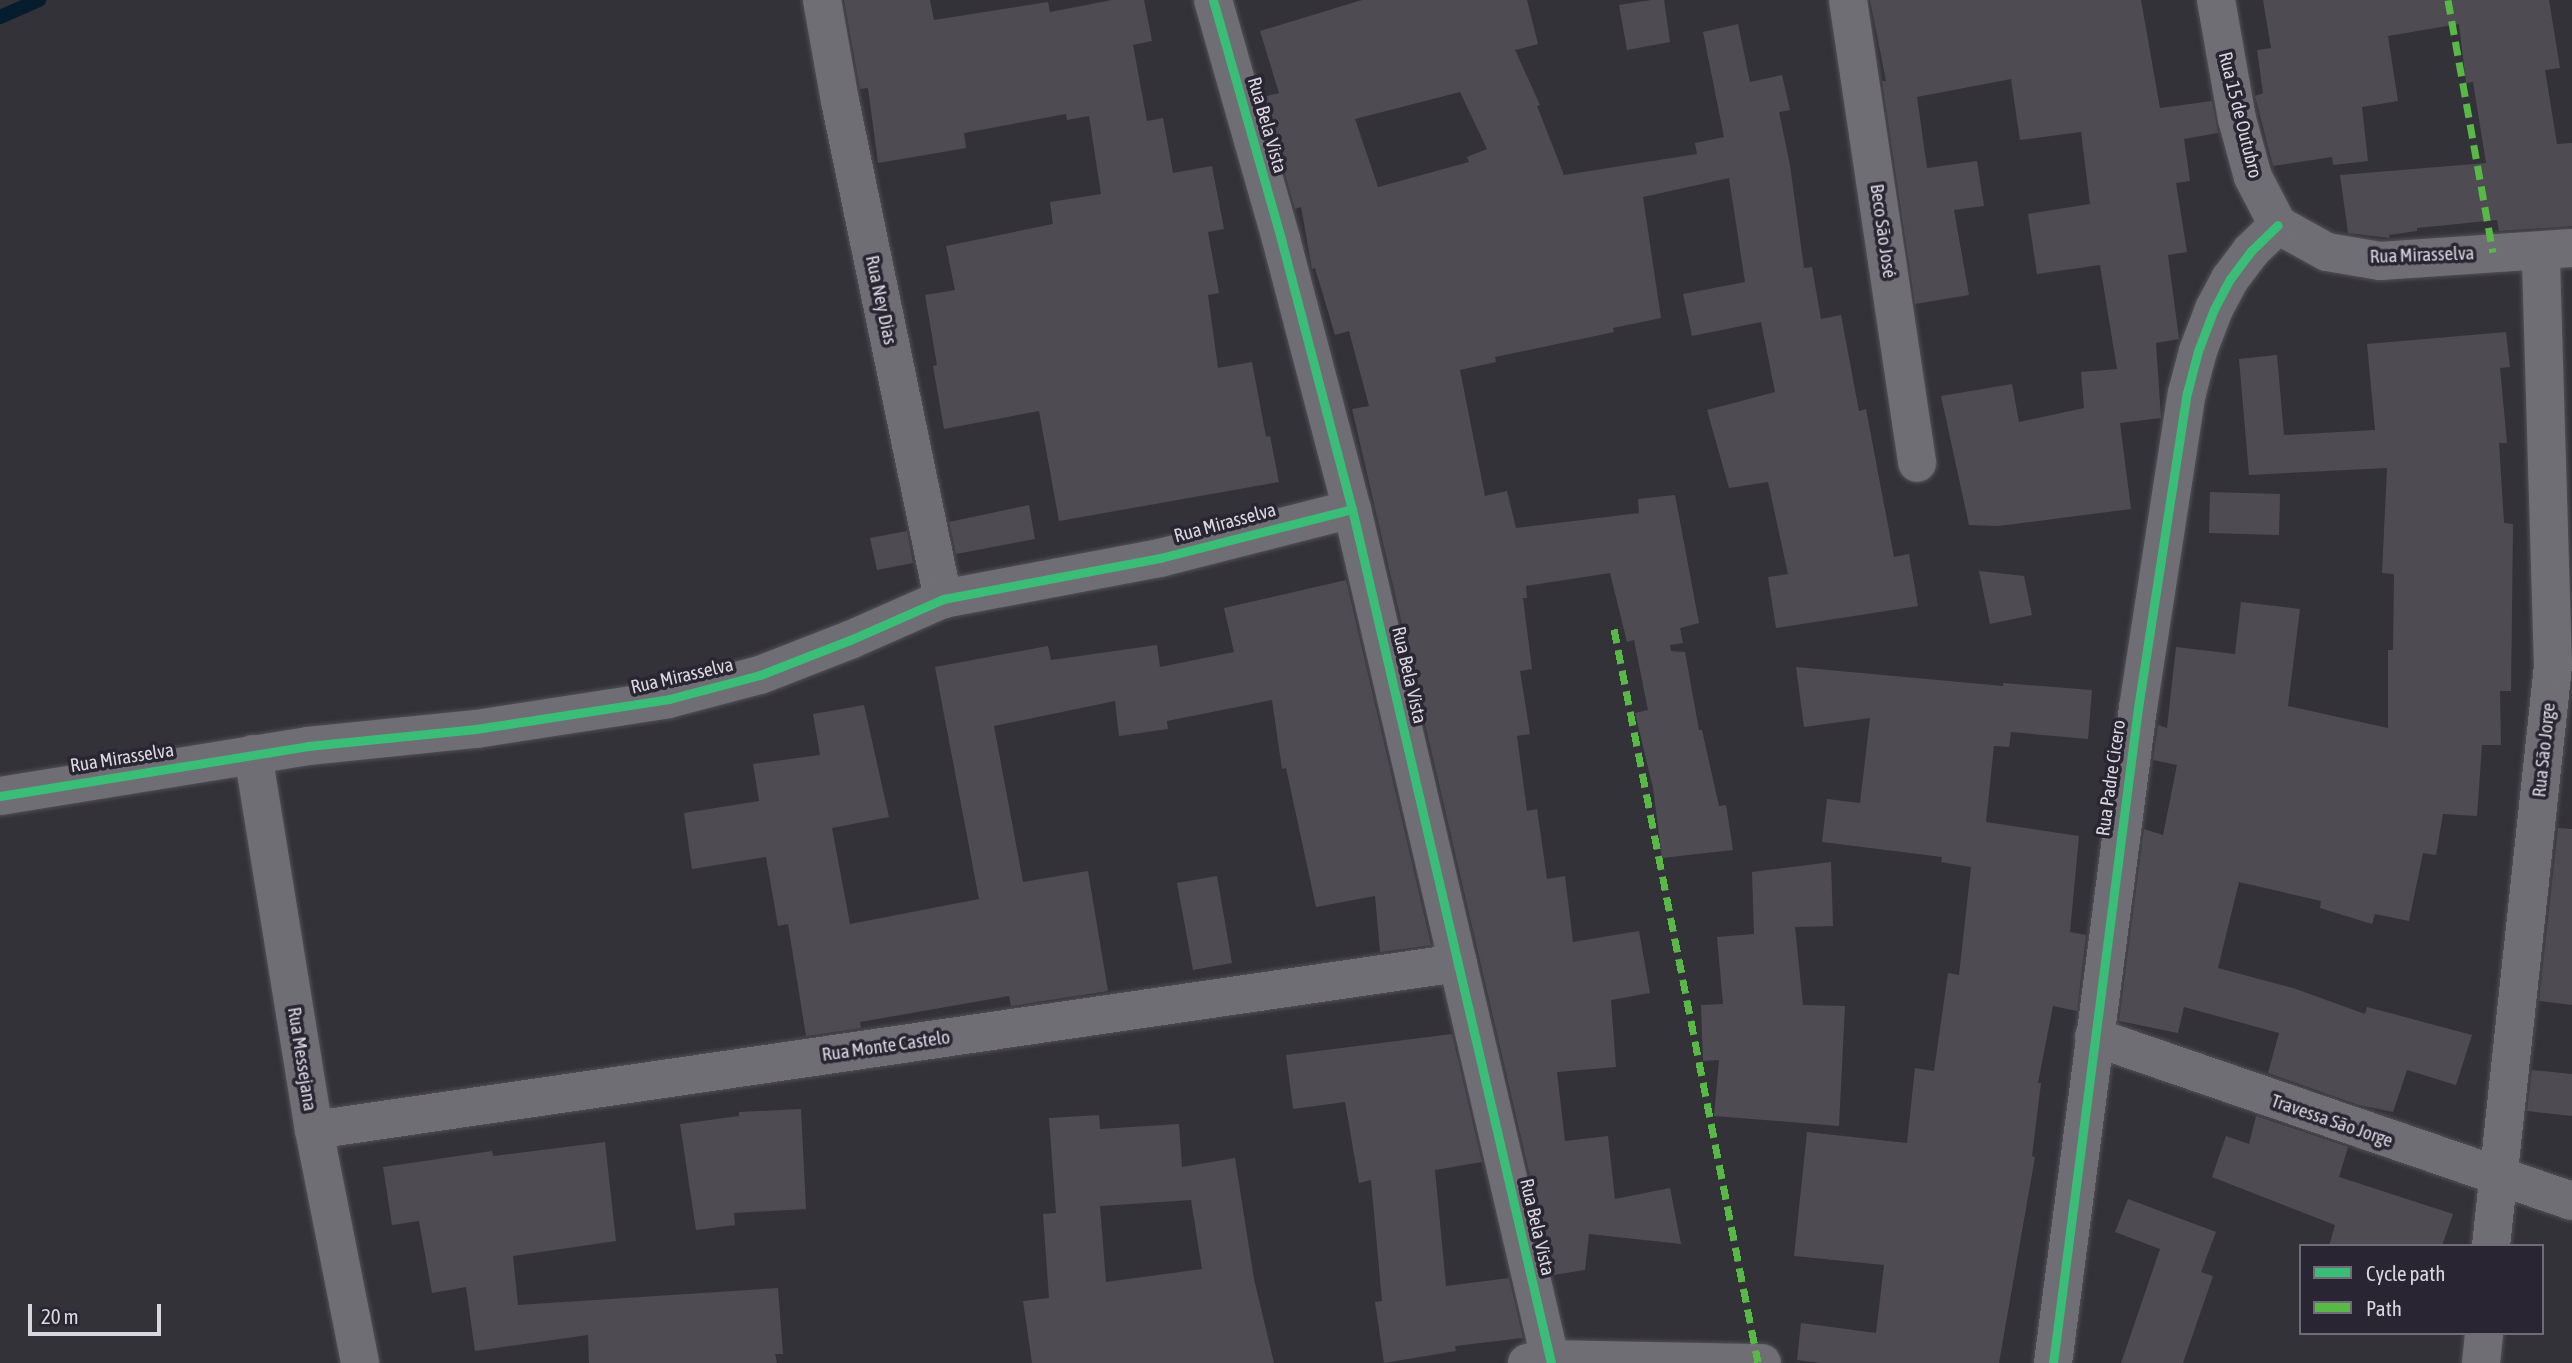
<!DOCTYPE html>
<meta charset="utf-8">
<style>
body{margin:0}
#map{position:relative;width:2572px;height:1363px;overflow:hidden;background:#343239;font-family:"Asap Condensed",sans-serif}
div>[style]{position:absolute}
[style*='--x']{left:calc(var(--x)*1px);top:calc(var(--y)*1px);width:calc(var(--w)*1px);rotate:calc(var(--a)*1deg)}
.stream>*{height:14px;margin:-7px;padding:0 7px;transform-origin:7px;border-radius:7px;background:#061c2f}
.building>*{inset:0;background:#4e4c52}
.roads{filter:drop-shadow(0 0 2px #525056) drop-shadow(0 0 2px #525056)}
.minor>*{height:38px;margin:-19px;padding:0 19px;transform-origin:19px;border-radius:19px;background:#706e75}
.quiet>*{height:7px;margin-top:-3.5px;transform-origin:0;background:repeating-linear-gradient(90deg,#58b947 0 14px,transparent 0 21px)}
.cycleway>*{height:9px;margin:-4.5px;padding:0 4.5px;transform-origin:4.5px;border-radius:4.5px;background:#3abd76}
span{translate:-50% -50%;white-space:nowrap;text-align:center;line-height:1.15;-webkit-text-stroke:7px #292532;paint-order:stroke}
.street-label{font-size:19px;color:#d9d7e0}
.legend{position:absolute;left:2299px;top:1244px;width:245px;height:91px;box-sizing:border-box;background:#292532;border:2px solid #6f6c78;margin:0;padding:9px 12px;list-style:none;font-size:21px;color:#d9d7e0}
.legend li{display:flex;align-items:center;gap:14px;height:35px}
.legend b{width:35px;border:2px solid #6f6c78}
.scale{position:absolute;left:28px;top:1304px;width:133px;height:32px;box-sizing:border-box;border:4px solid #d9d7e0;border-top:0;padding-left:9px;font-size:21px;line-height:24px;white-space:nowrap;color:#d9d7e0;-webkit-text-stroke:5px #292532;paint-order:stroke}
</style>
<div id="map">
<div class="stream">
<div style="--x:0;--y:17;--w:43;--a:-23.6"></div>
</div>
<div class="building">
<div style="clip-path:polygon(844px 0,930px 0,934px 20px,1048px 2px,1050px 12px,1112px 0,1144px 0,1152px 41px,1133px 45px,1147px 121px,1163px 118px,1173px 173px,1212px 166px,1224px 229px,1208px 232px,1219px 293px,1208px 295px,1218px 368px,1252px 362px,1266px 437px,1270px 436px,1279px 482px,1059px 521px,1039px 411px,944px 429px,933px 366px,937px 365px,925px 295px,955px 290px,946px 246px,1053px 224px,1050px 202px,1101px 194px,1089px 116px,1067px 120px,1066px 114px,964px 133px,966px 148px,878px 163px,868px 88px,860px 89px)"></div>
<div style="clip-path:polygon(evenodd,1362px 0,1527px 0,1538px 44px,1515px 50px,1540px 105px,1537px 106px,1564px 175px,1697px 154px,1695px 143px,1724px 137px,1703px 32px,1738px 24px,1750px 82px,1782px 75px,1790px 110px,1779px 112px,1790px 165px,1804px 268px,1812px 267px,1821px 319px,1841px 315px,1859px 411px,1866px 409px,1894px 557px,1909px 554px,1918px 606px,1776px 628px,1768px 577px,1788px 574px,1768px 482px,1729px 488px,1707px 410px,1775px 392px,1761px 322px,1692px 336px,1683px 294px,1745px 282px,1729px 178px,1643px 197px,1661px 318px,1613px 328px,1614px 332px,1495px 357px,1496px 362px,1460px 370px,1485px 496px,1507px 491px,1516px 528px,1639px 513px,1638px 499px,1675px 495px,1699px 623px,1680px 628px,1683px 643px,1670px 645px,1671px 651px,1685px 652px,1699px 730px,1702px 730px,1719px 806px,1726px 805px,1733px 850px,1662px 858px,1653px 788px,1635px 713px,1648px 710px,1634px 640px,1627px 642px,1610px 573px,1526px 586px,1527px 598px,1523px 598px,1532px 669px,1520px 671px,1530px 734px,1517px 736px,1527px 811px,1537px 809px,1547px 879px,1565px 876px,1573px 942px,1639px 931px,1650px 993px,1611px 1000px,1616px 1067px,1557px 1072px,1565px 1141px,1608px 1136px,1615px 1199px,1670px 1188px,1681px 1244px,1589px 1234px,1585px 1270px,1553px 1275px,1352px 409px,1369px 406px,1349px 331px,1335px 335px,1315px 268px,1312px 269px,1301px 207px,1295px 209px,1263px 97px,1279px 93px,1260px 31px,1362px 0,1460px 92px,1487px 149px,1467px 157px,1469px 162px,1378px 187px,1355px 119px,1460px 92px)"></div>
<div style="clip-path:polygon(1651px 0,1664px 0,1670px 42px,1627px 50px,1619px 5px)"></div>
<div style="clip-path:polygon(1870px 0,2141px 0,2160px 108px,2212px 101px,2218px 133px,2184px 139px,2190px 181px,2176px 183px,2187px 252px,2168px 255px,2179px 339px,2156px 343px,2161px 418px,2120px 423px,2131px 509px,1998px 526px,1969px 525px,1941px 396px,2012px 384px,2019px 422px,2084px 408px,2081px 372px,2117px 369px,2100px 265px,2037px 274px,2028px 214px,2090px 204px,2081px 132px,2020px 140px,2011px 79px,1917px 97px,1927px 168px,1977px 161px,1984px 206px,1954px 210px,1969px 295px,1915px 304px,1882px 81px,1886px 81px)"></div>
<div style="clip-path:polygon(2263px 0,2549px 0,2560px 68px,2545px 70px,2557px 144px,2572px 143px,2572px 226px,2499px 231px,2497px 220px,2417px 228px,2417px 231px,2389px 235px,2390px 238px,2348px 233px,2340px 175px,2486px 163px,2473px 82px,2466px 83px,2459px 24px,2388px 36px,2398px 101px,2362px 107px,2368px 161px,2333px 165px,2332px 157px,2273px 166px,2255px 96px,2263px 93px,2257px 50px,2271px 48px)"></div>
<div style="clip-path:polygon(2506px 332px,2510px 367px,2500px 368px,2507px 443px,2499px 443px,2504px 523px,2513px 524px,2511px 691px,2500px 691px,2501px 745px,2482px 745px,2477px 816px,2443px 814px,2436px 855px,2423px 853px,2409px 921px,2375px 914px,2372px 924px,2320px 908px,2321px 901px,2239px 882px,2218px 968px,2293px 988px,2365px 1014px,2367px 1007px,2472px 1035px,2456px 1085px,2407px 1070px,2393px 1112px,2359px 1105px,2268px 1073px,2279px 1033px,2184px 1007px,2178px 1033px,2119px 1021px,2144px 829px,2163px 835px,2177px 765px,2153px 760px,2158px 725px,2167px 728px,2176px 647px,2235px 654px,2241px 602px,2300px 609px,2288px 706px,2388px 728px,2388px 650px,2393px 650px,2394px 574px,2382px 573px,2387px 468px,2249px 475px,2239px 359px,2277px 355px,2284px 435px,2375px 430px,2367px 344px)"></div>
<div style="clip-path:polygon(2210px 492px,2280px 494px,2279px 535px,2209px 533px)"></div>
<div style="clip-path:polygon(1029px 505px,1035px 539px,956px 554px,949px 522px)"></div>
<div style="clip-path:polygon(907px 531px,913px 563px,877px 570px,870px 538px)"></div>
<div style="clip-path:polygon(1979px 571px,2024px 576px,2032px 615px,1990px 624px)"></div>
<div style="clip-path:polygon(1346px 580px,1431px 945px,1380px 952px,1375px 896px,1316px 907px,1286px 768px,1282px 769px,1272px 700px,1167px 721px,1168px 729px,1119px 736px,1115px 701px,994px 726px,1023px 882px,1088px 871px,1108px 991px,1011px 1006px,1009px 996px,860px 1022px,861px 1028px,806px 1036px,788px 924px,778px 926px,766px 857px,692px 869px,684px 813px,759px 801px,753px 764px,820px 755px,813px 714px,864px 705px,889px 817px,832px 828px,850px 924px,979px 899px,935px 667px,1048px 646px,1051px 660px,1157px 645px,1160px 667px,1234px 652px,1224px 608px)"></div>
<div style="clip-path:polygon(1796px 667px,2003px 686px,2003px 683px,2092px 690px,2088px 739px,2011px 732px,2009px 747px,1994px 746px,1986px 822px,2079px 836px,2070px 932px,2086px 935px,2077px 1011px,2053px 1006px,2038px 1083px,2041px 1083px,2032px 1156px,2035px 1157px,1999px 1363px,1821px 1363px,1797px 1360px,1801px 1323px,1876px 1333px,1884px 1265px,1794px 1256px,1807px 1132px,1907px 1143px,1915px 1068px,1934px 1071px,1948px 973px,1959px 975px,1971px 867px,1941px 862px,1942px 857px,1822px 842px,1827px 799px,1860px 803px,1870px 718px,1804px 727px)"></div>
<div style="clip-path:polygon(2558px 828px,2572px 829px,2572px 1005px,2539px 1001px)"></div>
<div style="clip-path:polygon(1831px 862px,1833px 926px,1795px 927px,1803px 1005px,1845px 1006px,1839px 1126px,1714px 1116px,1719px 1060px,1703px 1061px,1701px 1005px,1723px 1004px,1717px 937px,1754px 934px,1752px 872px)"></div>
<div style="clip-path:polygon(1217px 876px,1232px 963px,1193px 970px,1177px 883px)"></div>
<div style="clip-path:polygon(1452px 1034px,1482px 1162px,1435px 1170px,1446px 1286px,1509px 1278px,1523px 1338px,1455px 1346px,1456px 1351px,1384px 1363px,1375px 1302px,1382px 1301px,1371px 1180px,1359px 1183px,1345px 1102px,1293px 1109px,1286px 1055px)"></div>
<div style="clip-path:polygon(2532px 1070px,2572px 1074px,2572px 1116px,2527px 1111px)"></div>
<div style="clip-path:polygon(801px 1109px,806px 1209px,734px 1213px,735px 1225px,696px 1230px,680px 1124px,739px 1116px,739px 1112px)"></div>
<div style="clip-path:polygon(evenodd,1099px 1115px,1100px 1129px,1179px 1124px,1182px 1167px,1235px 1158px,1254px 1279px,1274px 1363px,1032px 1363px,1023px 1301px,1049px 1298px,1043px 1214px,1056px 1213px,1049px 1118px,1099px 1115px,1191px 1200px,1202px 1269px,1106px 1282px,1100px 1206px,1191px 1200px)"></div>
<div style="clip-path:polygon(2256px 1116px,2348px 1147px,2339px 1177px,2453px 1214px,2442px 1246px,2329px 1246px,2335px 1225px,2212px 1177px,2226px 1136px,2249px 1144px)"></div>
<div style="clip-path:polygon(605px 1142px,616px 1241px,513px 1256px,518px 1305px,778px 1288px,783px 1354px,775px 1354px,777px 1363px,589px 1363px,588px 1335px,475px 1351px,466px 1287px,432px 1293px,419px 1221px,392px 1225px,383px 1167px,492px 1151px,493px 1156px)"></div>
<div style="clip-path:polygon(2128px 1199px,2216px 1232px,2201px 1272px,2213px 1276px,2183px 1363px,2121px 1363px,2160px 1249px,2115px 1232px)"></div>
</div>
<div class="roads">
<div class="minor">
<div style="--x:822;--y:0;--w:103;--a:79.9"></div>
<div style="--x:840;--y:101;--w:509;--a:78.31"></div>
<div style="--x:1213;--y:0;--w:248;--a:74.1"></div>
<div style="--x:1281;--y:239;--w:279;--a:75.3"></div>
<div style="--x:1352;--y:509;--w:877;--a:76.88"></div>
<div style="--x:1848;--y:0;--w:468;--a:81.5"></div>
<div style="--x:2216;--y:0;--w:121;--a:80"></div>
<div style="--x:2237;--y:119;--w:60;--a:74.6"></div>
<div style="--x:2253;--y:177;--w:54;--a:62.5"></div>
<div style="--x:2278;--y:225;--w:56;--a:28.9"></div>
<div style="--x:2327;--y:252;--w:54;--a:9.6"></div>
<div style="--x:2380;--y:261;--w:192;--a:-3.9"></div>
<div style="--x:253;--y:754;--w:381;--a:80.8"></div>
<div style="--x:314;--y:1130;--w:237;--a:78.8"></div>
<div style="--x:0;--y:796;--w:312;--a:-9.2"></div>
<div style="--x:308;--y:746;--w:169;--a:-5.8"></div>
<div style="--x:476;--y:729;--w:195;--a:-8.8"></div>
<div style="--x:669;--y:699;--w:94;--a:-14.8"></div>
<div style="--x:760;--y:675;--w:97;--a:-21.3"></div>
<div style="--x:850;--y:640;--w:102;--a:-23.8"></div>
<div style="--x:943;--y:599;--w:221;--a:-10.7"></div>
<div style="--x:1160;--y:558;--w:198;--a:-14.3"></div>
<div style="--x:2094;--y:1037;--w:505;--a:18.94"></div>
<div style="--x:314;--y:1130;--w:1156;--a:-8.31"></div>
<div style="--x:2491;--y:1246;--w:583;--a:-83.9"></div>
<div style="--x:2553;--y:666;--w:414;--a:-91.7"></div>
<div style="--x:1527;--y:1363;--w:23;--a:-10"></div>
<div style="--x:1550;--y:1359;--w:212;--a:1.1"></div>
<div style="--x:2053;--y:1363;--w:660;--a:-82.61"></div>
<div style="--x:2138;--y:708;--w:319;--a:-81.2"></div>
<div style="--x:2187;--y:393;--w:43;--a:-75.3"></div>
<div style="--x:2198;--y:351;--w:45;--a:-69.1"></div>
<div style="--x:2214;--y:309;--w:34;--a:-62"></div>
<div style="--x:2230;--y:279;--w:35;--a:-53"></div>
<div style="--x:2251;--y:251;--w:37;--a:-44"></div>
<div style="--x:2481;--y:1363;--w:30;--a:-84"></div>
</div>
</div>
<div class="quiet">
<div style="--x:2448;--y:0;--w:256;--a:79.9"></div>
<div style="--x:1614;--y:629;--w:747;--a:78.89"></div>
</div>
<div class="cycleway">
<div style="--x:1213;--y:0;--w:248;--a:74.1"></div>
<div style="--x:1281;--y:239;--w:279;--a:75.3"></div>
<div style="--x:1352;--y:509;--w:877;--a:76.88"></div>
<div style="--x:0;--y:796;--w:312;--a:-9.2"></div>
<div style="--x:308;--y:746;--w:169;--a:-5.8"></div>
<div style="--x:476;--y:729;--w:195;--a:-8.8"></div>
<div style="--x:669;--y:699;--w:94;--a:-14.8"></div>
<div style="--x:760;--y:675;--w:97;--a:-21.3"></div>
<div style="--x:850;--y:640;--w:102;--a:-23.8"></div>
<div style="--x:943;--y:599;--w:221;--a:-10.7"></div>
<div style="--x:1160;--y:558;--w:198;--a:-14.3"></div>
<div style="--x:2053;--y:1363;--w:660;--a:-82.61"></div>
<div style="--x:2138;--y:708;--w:319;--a:-81.2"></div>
<div style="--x:2187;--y:393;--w:43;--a:-75.3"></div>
<div style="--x:2198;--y:351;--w:45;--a:-69.1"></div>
<div style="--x:2214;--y:309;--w:34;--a:-62"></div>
<div style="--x:2230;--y:279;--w:35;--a:-53"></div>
<div style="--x:2251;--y:251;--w:37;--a:-44"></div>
</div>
<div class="street-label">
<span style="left:2240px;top:115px;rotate:76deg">Rua 15 de Outubro</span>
<span style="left:1267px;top:125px;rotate:74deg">Rua Bela Vista</span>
<span style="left:1883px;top:231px;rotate:82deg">Beco São José</span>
<span style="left:2422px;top:255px;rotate:-2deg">Rua Mirasselva</span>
<span style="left:881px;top:300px;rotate:78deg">Rua Ney Dias</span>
<span style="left:1225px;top:523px;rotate:-15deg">Rua Mirasselva</span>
<span style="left:1409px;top:675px;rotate:77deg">Rua Bela Vista</span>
<span style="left:682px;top:676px;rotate:-13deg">Rua Mirasselva</span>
<span style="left:2544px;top:750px;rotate:-84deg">Rua São Jorge</span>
<span style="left:122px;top:758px;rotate:-9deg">Rua Mirasselva</span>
<span style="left:2111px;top:778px;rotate:-82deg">Rua Padre Cicero</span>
<span style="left:886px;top:1046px;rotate:-8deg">Rua Monte Castelo</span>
<span style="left:302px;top:1059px;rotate:81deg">Rua Messejana</span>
<span style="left:2332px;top:1121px;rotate:19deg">Travessa São Jorge</span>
<span style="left:1537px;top:1227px;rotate:77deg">Rua Bela Vista</span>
</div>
<ul class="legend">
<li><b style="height:9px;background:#3abd76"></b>Cycle path</li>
<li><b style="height:9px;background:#58b947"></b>Path</li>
</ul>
<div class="scale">20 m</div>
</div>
